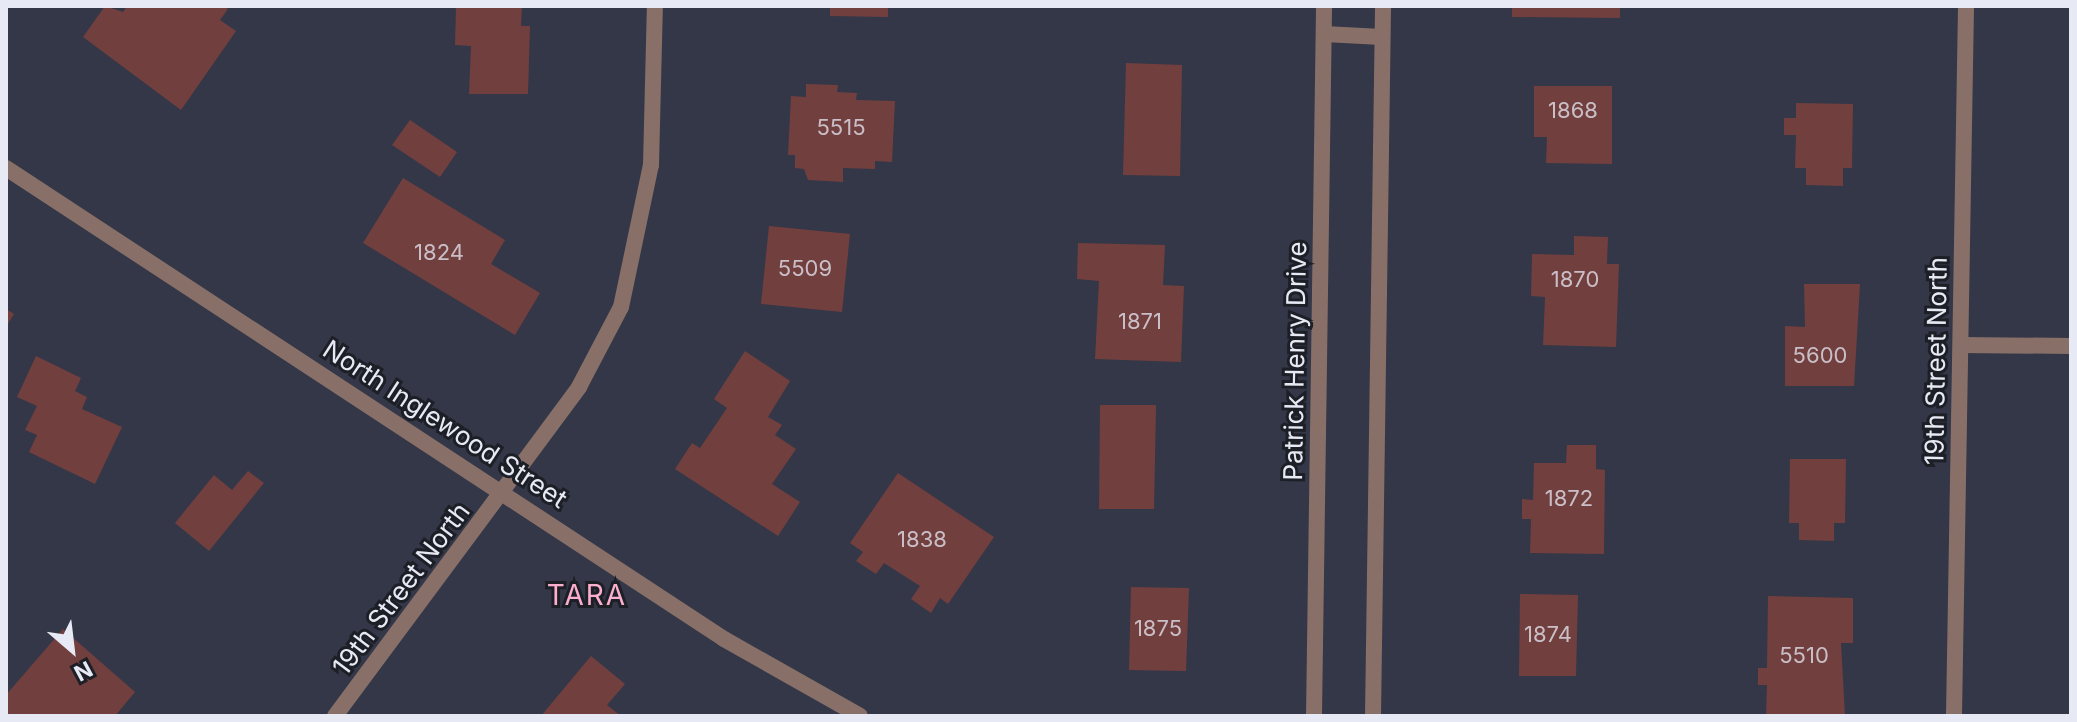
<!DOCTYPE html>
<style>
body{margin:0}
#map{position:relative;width:2077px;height:722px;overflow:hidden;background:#343747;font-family:Inter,sans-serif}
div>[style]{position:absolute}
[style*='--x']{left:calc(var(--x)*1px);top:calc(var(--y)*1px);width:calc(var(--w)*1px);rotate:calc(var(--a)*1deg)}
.building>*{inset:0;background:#723f3f}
.service>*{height:16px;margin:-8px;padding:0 8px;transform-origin:8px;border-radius:8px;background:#887069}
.minor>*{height:16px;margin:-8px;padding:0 8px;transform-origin:8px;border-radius:8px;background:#887069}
.tertiary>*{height:16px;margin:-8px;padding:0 8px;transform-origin:8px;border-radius:8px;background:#887069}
span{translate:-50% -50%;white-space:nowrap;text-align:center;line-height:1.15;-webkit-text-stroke:6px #1d1f26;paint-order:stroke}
.number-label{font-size:22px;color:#cabec7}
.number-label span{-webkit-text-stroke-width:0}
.street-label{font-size:26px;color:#e7e9f4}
.neighbourhood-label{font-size:28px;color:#fcaecf;letter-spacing:2px}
.frame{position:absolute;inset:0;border:8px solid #e7e9f4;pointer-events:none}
.north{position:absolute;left:32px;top:610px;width:80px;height:80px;-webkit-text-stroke:6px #1d1f26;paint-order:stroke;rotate:152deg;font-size:22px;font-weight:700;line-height:32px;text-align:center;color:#e7e9f4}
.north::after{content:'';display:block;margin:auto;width:28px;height:36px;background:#e7e9f4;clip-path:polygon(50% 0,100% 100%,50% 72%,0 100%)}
</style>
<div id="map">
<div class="building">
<div style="clip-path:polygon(105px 6px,123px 12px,127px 6px,223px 6px,228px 9px,220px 20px,236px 31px,181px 110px,83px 37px)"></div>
<div style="clip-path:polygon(456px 6px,522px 6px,521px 26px,530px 26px,528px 94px,469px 94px,471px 46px,455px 45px)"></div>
<div style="clip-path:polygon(830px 6px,888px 6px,888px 17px,830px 16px)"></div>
<div style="clip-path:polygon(1512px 6px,1620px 6px,1620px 18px,1512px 17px)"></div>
<div style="clip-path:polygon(1126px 63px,1182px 65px,1180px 176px,1123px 175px)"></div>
<div style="clip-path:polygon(806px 84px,838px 85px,837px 92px,857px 93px,856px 100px,895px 101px,892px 162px,875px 161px,875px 169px,843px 168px,843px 182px,808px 180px,804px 169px,795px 168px,795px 155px,788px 155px,791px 96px,806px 97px)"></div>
<div style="clip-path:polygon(1534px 86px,1612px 86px,1612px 164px,1546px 163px,1547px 137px,1534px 137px)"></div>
<div style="clip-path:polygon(1796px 103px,1853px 104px,1852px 168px,1843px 168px,1843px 186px,1806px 185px,1806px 168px,1795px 168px,1796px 135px,1784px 135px,1784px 118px,1796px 118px)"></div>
<div style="clip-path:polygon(410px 120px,457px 152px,440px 177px,392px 145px)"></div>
<div style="clip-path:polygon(403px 178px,505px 240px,491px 264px,540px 293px,515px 335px,363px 243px)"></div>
<div style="clip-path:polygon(769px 226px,850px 234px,842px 312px,761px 304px)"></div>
<div style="clip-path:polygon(1574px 236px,1608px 237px,1607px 264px,1619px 264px,1616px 347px,1543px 345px,1545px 297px,1531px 296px,1532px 254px,1574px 255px)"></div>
<div style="clip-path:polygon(1078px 243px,1165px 245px,1163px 285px,1184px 286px,1181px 362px,1095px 359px,1099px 281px,1077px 279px)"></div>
<div style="clip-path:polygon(1804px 284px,1860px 284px,1854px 386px,1785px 386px,1785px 326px,1805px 327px)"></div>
<div style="clip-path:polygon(6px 309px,14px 314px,6px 327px)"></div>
<div style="clip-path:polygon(745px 351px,790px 381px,768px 417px,782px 425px,775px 435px,796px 449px,772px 484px,800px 502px,778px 536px,675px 469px,692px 443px,700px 448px,727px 408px,714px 399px)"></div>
<div style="clip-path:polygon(36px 356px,81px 378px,75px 391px,87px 397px,82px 409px,122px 427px,95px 484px,29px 452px,37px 435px,25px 430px,37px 406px,17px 397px)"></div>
<div style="clip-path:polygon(1100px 405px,1156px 405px,1154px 509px,1099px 509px)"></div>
<div style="clip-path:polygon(1567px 445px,1596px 445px,1596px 469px,1605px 470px,1604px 554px,1530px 553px,1531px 519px,1522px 519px,1522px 499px,1533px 500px,1534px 463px,1566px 463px)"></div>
<div style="clip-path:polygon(1790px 459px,1846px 459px,1845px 523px,1834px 523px,1834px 541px,1799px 540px,1799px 523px,1789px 523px)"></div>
<div style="clip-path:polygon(248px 471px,264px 483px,209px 551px,175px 523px,214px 475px,232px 490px)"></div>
<div style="clip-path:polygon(898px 473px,994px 537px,948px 604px,940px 598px,931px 613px,911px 599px,920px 586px,884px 563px,876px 574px,856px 561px,863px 552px,850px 543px)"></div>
<div style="clip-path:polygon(1131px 587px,1189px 588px,1186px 671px,1129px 670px)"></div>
<div style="clip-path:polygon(1520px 594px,1578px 595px,1576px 676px,1519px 676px)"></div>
<div style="clip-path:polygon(1768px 596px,1853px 598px,1853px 643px,1841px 643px,1845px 716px,1766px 716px,1767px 685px,1758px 685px,1758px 668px,1767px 668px)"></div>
<div style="clip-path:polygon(63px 629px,135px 692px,115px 716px,6px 716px,6px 695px)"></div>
<div style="clip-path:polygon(591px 656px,625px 684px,607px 705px,621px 716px,541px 716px)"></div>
</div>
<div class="service">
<div style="--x:1324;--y:34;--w:58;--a:3"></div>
</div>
<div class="minor">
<div style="--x:6;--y:168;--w:859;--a:33.26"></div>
<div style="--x:724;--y:639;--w:156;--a:29.5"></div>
<div style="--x:1961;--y:345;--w:110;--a:0.5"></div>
<div style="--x:335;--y:716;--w:410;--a:-53.4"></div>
<div style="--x:579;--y:387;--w:90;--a:-62.3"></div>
<div style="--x:621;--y:307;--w:145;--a:-78.1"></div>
<div style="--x:651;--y:165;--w:159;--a:-88.6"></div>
<div style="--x:1954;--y:716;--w:710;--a:-89.03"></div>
</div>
<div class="tertiary">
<div style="--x:1314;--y:716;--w:710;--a:-89.19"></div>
<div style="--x:1373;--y:716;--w:710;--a:-89.19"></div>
</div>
<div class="number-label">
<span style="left:1573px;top:111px">1868</span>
<span style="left:841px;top:128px">5515</span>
<span style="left:439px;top:253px">1824</span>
<span style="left:805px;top:269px">5509</span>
<span style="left:1575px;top:280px">1870</span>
<span style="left:1140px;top:322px">1871</span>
<span style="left:1820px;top:356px">5600</span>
<span style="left:1569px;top:499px">1872</span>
<span style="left:922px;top:540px">1838</span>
<span style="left:1158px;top:629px">1875</span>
<span style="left:1548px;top:635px">1874</span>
<span style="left:1804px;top:656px">5510</span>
</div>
<div class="street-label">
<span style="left:1295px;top:361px;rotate:-89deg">Patrick Henry Drive</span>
<span style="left:1936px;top:361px;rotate:-89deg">19th Street North</span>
<span style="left:445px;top:424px;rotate:33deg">North Inglewood Street</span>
<span style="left:401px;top:589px;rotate:-53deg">19th Street North</span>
</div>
<div class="neighbourhood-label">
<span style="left:587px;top:595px">TARA</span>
</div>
<div class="frame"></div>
<div class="north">N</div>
</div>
